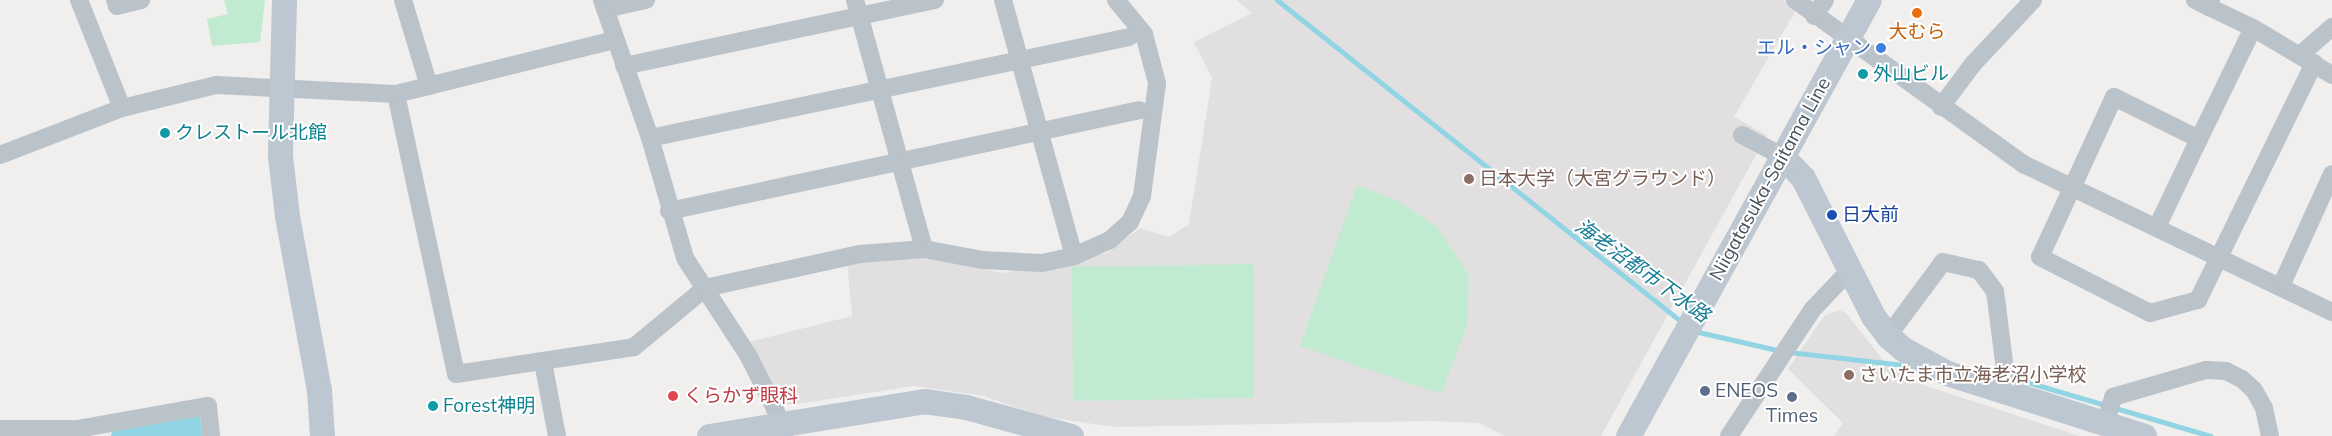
<!DOCTYPE html>
<meta charset="utf-8">
<style>
body{margin:0}
#map{position:relative;width:2332px;height:436px;overflow:hidden;background:#f1eeee;font-family:Mulish,"Noto Sans JP",sans-serif}
div>[style]{position:absolute}
[style*='--x']{left:calc(var(--x)*1px);top:calc(var(--y)*1px);width:calc(var(--w)*1px);rotate:calc(var(--a)*1deg)}
.education>*{inset:0;background:#e2dfe0}
.green>*{inset:0;background:#c0ebd0}
.water>*{inset:0;background:#91d5e4}
.stream>*{height:5px;margin:-2.5px;padding:0 2.5px;transform-origin:2.5px;border-radius:2.5px;background:#91d5e4}
.street>*{height:18px;margin:-9px;padding:0 9px;transform-origin:9px;border-radius:9px;background:#bbc3ca}
.secondary>*{height:25px;margin:-12.5px;padding:0 12.5px;transform-origin:12.5px;border-radius:12.5px;background:#bdc7d1}
.dots>*{width:14px;height:14px;translate:-50% -50%;box-sizing:border-box;border:2px solid #fff;border-radius:50%}
span{translate:-50% -50%;white-space:nowrap;text-align:center;line-height:1.15;-webkit-text-stroke:4px #fff;paint-order:stroke}
.food-label{font-size:19px;color:#c56008}
.shop-label{font-size:19px;color:#366cbe}
.right{translate:-100% -50%;text-align:right}
.culture-label{font-size:19px;color:#0d838f}
.left{translate:0 -50%;text-align:left}
.education-label{font-size:19px;color:#785e54}
.street-label{font-size:19px;color:#48525a}
.transit-label{font-size:19px;color:#164399}
.service-label{font-size:19px;color:#4e5e75}
.health-label{font-size:19px;color:#be3a42}
.water-label{font-size:20px;color:#187e96;font-style:italic}
</style>
<div id="map">
<div class="education">
<div style="clip-path:polygon(1236px 0,1784px 0,1795px 12px,1734px 117px,1767px 135px,1601px 436px,1505px 436px,1479px 423px,1428px 421px,1114px 427px,1040px 416px,984px 396px,914px 386px,790px 405px,781px 403px,749px 342px,852px 316px,847px 261px,926px 256px,1003px 273px,1107px 253px,1140px 228px,1169px 237px,1189px 224px,1212px 78px,1194px 42px,1252px 13px)"></div>
<div style="clip-path:polygon(1839px 310px,1846px 313px,1883px 360px,1914px 382px,2080px 436px,1834px 436px,1843px 423px,1788px 369px,1824px 316px)"></div>
</div>
<div class="green">
<div style="clip-path:polygon(224px 0,265px 0,260px 42px,212px 46px,207px 19px,228px 14px)"></div>
<div style="clip-path:polygon(1357px 185px,1398px 201px,1437px 227px,1469px 275px,1467px 326px,1441px 394px,1300px 346px)"></div>
<div style="clip-path:polygon(1253px 264px,1254px 398px,1073px 401px,1072px 267px)"></div>
</div>
<div class="water">
<div style="clip-path:polygon(200px 415px,202px 436px,111px 436px,112px 431px)"></div>
</div>
<div class="stream">
<div style="--x:1277;--y:0;--w:519;--a:38.5"></div>
<div style="--x:1694;--y:331;--w:89;--a:12.9"></div>
<div style="--x:1789;--y:352;--w:124;--a:6.5"></div>
<div style="--x:2010;--y:377;--w:209;--a:16.4"></div>
</div>
<div class="street">
<div style="--x:79;--y:0;--w:116;--a:68.3"></div>
<div style="--x:115;--y:0;--w:6;--a:72"></div>
<div style="--x:117;--y:6;--w:25;--a:-14"></div>
<div style="--x:403;--y:0;--w:90;--a:73.2"></div>
<div style="--x:602;--y:0;--w:146;--a:70.8"></div>
<div style="--x:650;--y:138;--w:125;--a:73.7"></div>
<div style="--x:685;--y:258;--w:116;--a:57"></div>
<div style="--x:748;--y:355;--w:55;--a:63"></div>
<div style="--x:773;--y:404;--w:31;--a:69"></div>
<div style="--x:855;--y:0;--w:258;--a:74.5"></div>
<div style="--x:1003;--y:0;--w:266;--a:74.5"></div>
<div style="--x:1795;--y:0;--w:283;--a:35.7"></div>
<div style="--x:2025;--y:165;--w:340;--a:25.6"></div>
<div style="--x:2195;--y:0;--w:16;--a:27"></div>
<div style="--x:2211;--y:0;--w:7;--a:106"></div>
<div style="--x:2209;--y:7;--w:49;--a:25.5"></div>
<div style="--x:2253;--y:28;--w:92;--a:30.7"></div>
<div style="--x:605;--y:9;--w:42;--a:-12.4"></div>
<div style="--x:1814;--y:16;--w:19;--a:-55"></div>
<div style="--x:2253;--y:28;--w:123;--a:115.9"></div>
<div style="--x:2199;--y:139;--w:95;--a:-153.7"></div>
<div style="--x:2114;--y:97;--w:176;--a:114.8"></div>
<div style="--x:2040;--y:257;--w:123;--a:27"></div>
<div style="--x:2150;--y:313;--w:50;--a:-15.2"></div>
<div style="--x:2198;--y:300;--w:264;--a:-63.9"></div>
<div style="--x:2300;--y:55;--w:43;--a:-41.2"></div>
<div style="--x:624;--y:66;--w:318;--a:-12"></div>
<div style="--x:396;--y:94;--w:286;--a:77.9"></div>
<div style="--x:456;--y:374;--w:180;--a:-8.6"></div>
<div style="--x:634;--y:347;--w:92;--a:-39.7"></div>
<div style="--x:705;--y:288;--w:159;--a:-12.4"></div>
<div style="--x:860;--y:254;--w:64;--a:-4.5"></div>
<div style="--x:924;--y:249;--w:59;--a:10.7"></div>
<div style="--x:982;--y:260;--w:60;--a:2.9"></div>
<div style="--x:1042;--y:263;--w:33;--a:-12"></div>
<div style="--x:1074;--y:256;--w:39;--a:-24"></div>
<div style="--x:1110;--y:240;--w:27;--a:-42"></div>
<div style="--x:1130;--y:222;--w:29;--a:-65"></div>
<div style="--x:1142;--y:196;--w:114;--a:-82.4"></div>
<div style="--x:1157;--y:83;--w:51;--a:-104.9"></div>
<div style="--x:1144;--y:34;--w:44;--a:-129.5"></div>
<div style="--x:1941;--y:107;--w:54;--a:-53.3"></div>
<div style="--x:1973;--y:64;--w:88;--a:-46.8"></div>
<div style="--x:1742;--y:135;--w:45;--a:27.7"></div>
<div style="--x:650;--y:138;--w:490;--a:-11.9"></div>
<div style="--x:0;--y:155;--w:131;--a:-21.1"></div>
<div style="--x:122;--y:108;--w:97;--a:-13.7"></div>
<div style="--x:216;--y:85;--w:180;--a:2.9"></div>
<div style="--x:396;--y:94;--w:225;--a:-13.9"></div>
<div style="--x:669;--y:211;--w:481;--a:-12.1"></div>
<div style="--x:2157;--y:227;--w:98;--a:-64.5"></div>
<div style="--x:2281;--y:286;--w:123;--a:-65.5"></div>
<div style="--x:1888;--y:336;--w:92;--a:-53.4"></div>
<div style="--x:1943;--y:262;--w:37;--a:13"></div>
<div style="--x:1979;--y:270;--w:26;--a:53"></div>
<div style="--x:1995;--y:291;--w:103;--a:82.7"></div>
<div style="--x:543;--y:362;--w:75;--a:79.3"></div>
<div style="--x:2105;--y:424;--w:28;--a:-73"></div>
<div style="--x:2113;--y:397;--w:97;--a:-16.2"></div>
<div style="--x:2206;--y:370;--w:20;--a:3"></div>
<div style="--x:2226;--y:371;--w:18;--a:27"></div>
<div style="--x:2242;--y:379;--w:16;--a:43"></div>
<div style="--x:2254;--y:390;--w:21;--a:61"></div>
<div style="--x:2264;--y:408;--w:29;--a:78"></div>
<div style="--x:0;--y:429;--w:77;--a:0"></div>
<div style="--x:77;--y:429;--w:133;--a:-10"></div>
<div style="--x:208;--y:406;--w:30;--a:84"></div>
<div style="--x:1729;--y:436;--w:151;--a:-56.6"></div>
<div style="--x:1812;--y:310;--w:54;--a:-46.5"></div>
</div>
<div class="secondary">
<div style="--x:284;--y:0;--w:156;--a:91.5"></div>
<div style="--x:280;--y:156;--w:60;--a:83.3"></div>
<div style="--x:287;--y:216;--w:177;--a:79.6"></div>
<div style="--x:319;--y:390;--w:46;--a:86.3"></div>
<div style="--x:1782;--y:156;--w:30;--a:46"></div>
<div style="--x:1803;--y:178;--w:155;--a:63.1"></div>
<div style="--x:1873;--y:316;--w:25;--a:53"></div>
<div style="--x:1888;--y:336;--w:20;--a:41"></div>
<div style="--x:1903;--y:349;--w:50;--a:28.6"></div>
<div style="--x:1947;--y:373;--w:207;--a:17.7"></div>
<div style="--x:709;--y:436;--w:218;--a:-9.2"></div>
<div style="--x:924;--y:401;--w:42;--a:8.1"></div>
<div style="--x:966;--y:407;--w:109;--a:15.4"></div>
<div style="--x:1628;--y:436;--w:498;--a:-61.1"></div>
</div>
<div class="dots">
<div style="left:1917px;top:13px;background:#e8710a"></div>
<div style="left:1881px;top:48px;background:#3f7fe0"></div>
<div style="left:1863px;top:74px;background:#0f9aa8"></div>
<div style="left:165px;top:133px;background:#0f9aa8"></div>
<div style="left:1469px;top:179px;background:#8d6e63"></div>
<div style="left:1832px;top:215px;background:#1a4fb4"></div>
<div style="left:1849px;top:375px;background:#8d6e63"></div>
<div style="left:1705px;top:391px;background:#5c6f8a"></div>
<div style="left:673px;top:396px;background:#e0444e"></div>
<div style="left:1792px;top:397px;background:#5c6f8a"></div>
<div style="left:433px;top:406px;background:#0f9aa8"></div>
</div>
<div class="food-label">
<span style="left:1917px;top:32px">大むら</span>
</div>
<div class="shop-label">
<span class="right" style="left:1871px;top:48px">エル・シャン</span>
</div>
<div class="culture-label">
<span class="left" style="left:1873px;top:74px">外山ビル</span>
<span class="left" style="left:175px;top:133px">クレストール北館</span>
<span class="left" style="left:443px;top:406px">Forest神明</span>
</div>
<div class="education-label">
<span class="left" style="left:1479px;top:179px">日本大学（大宮グラウンド）</span>
<span class="left" style="left:1859px;top:375px">さいたま市立海老沼小学校</span>
</div>
<div class="street-label">
<span style="left:1770px;top:179px;rotate:-61deg">Niigatasuka-Saitama Line</span>
</div>
<div class="transit-label">
<span class="left" style="left:1842px;top:215px">日大前</span>
</div>
<div class="service-label">
<span class="left" style="left:1715px;top:391px">ENEOS</span>
<span style="left:1792px;top:416px">Times</span>
</div>
<div class="health-label">
<span class="left" style="left:684px;top:396px">くらかず眼科</span>
</div>
<div class="water-label">
<span style="left:1643px;top:270px;rotate:36deg">海老沼都市下水路</span>
</div>
</div>
